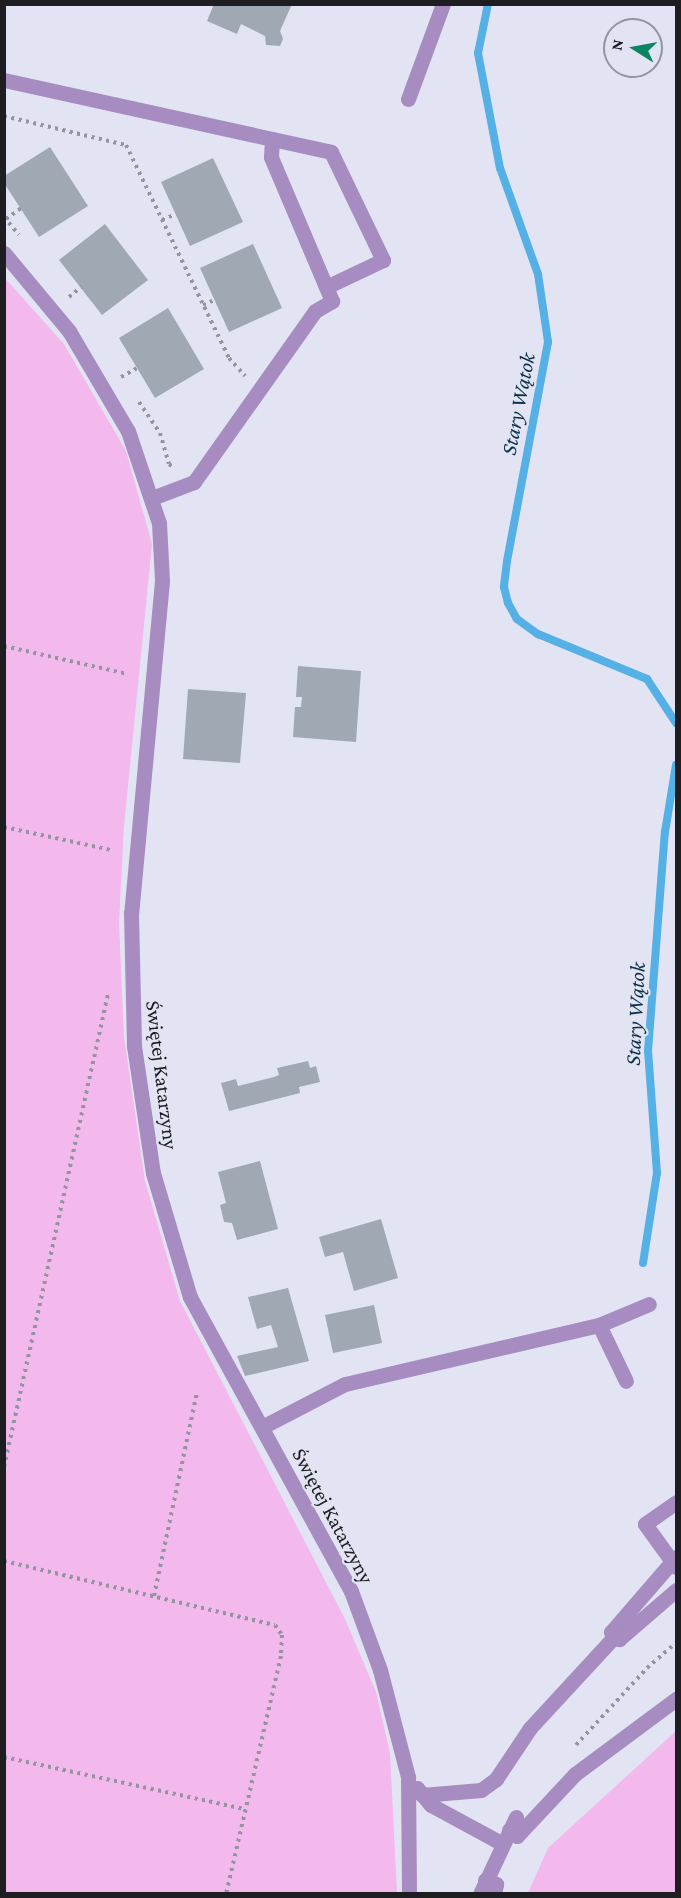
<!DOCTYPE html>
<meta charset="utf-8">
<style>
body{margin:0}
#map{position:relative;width:681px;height:1898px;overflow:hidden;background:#e3e4f3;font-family:"Crimson Pro",serif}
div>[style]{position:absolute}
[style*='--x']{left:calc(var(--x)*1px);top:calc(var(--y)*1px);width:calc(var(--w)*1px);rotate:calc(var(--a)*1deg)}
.green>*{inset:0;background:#f3b8ec}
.stream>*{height:8px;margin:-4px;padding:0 4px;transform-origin:4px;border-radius:4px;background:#55b0e6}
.building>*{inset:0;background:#a0a8b4}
.path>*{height:4px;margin-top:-2px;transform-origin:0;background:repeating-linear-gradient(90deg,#93949f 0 3px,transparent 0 7.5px)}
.lane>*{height:15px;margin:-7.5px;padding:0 7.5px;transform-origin:7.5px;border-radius:7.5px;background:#a68cc0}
.street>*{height:15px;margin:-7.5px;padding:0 7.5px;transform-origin:7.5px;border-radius:7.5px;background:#a68cc0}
span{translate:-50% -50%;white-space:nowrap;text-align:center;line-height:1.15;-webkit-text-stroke:4.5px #e3e4f3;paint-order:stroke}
.street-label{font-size:21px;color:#1d1d22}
.water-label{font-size:22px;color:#083147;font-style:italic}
.frame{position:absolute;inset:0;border:6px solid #1d1d22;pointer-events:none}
.north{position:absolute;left:603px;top:18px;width:60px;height:60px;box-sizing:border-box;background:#e3e4f3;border:2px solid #94949f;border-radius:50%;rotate:281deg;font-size:16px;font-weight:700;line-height:24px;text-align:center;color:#1d1d22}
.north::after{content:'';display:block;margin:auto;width:21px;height:27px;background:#0b8464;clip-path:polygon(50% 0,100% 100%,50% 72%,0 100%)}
</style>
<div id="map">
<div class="green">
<div style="clip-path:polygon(4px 277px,64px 344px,126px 451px,152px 544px,124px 826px,119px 923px,124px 1037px,145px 1181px,180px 1301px,345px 1619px,376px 1692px,390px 1753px,397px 1893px,5px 1893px)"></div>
<div style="clip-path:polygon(676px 1731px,676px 1893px,528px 1893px,548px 1848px)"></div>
</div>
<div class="stream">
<div style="--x:488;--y:4;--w:50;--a:101.5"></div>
<div style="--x:478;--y:53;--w:117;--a:79.2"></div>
<div style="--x:500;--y:168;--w:113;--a:70.3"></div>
<div style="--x:538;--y:274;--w:69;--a:81.6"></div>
<div style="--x:548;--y:342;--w:223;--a:100.6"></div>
<div style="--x:507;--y:561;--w:26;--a:97"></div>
<div style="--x:504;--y:587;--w:16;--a:76"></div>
<div style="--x:508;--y:603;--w:18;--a:61"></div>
<div style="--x:517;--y:619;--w:26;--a:36"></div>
<div style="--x:538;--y:634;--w:118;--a:22.4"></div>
<div style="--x:647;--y:679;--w:53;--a:56.6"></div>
<div style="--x:643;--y:1263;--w:91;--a:-81.2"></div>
<div style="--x:657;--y:1173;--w:122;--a:-94.2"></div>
<div style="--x:648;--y:1051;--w:220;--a:-85.6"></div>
<div style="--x:665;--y:832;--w:68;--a:-80.7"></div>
</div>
<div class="building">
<div style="clip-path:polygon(214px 4px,292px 4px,280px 31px,283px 39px,280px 46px,266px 45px,265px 36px,241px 24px,237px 34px,207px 21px)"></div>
<div style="clip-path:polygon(50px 147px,88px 206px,39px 237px,4px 183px,4px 176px)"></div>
<div style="clip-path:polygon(213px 158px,243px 222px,190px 246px,161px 182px)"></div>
<div style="clip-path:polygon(105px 224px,148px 280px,102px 315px,59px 260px)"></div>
<div style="clip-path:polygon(253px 244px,282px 308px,229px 332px,200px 268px)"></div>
<div style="clip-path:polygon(168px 308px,204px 369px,155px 398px,119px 338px)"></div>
<div style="clip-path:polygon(298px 666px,361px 671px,356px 742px,293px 737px,295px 707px,301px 707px,302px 697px,296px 697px)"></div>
<div style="clip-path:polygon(188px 689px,246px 693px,240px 763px,183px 759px)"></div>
<div style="clip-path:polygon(308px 1061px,310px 1068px,316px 1066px,320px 1082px,299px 1087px,300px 1093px,229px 1111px,221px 1083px,236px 1079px,238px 1086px,274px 1077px,279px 1075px,277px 1068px)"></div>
<div style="clip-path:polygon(260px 1161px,278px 1229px,237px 1240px,232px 1223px,224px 1222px,220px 1205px,226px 1203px,218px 1172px)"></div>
<div style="clip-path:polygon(381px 1219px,398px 1278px,354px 1291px,343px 1252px,325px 1257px,319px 1237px)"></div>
<div style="clip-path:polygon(288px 1288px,309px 1361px,245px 1376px,237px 1356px,278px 1347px,271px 1325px,257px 1329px,248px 1297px)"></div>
<div style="clip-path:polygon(374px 1305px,382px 1343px,333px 1353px,325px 1315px)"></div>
</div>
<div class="path">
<div style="--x:4;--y:116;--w:125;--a:13.4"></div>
<div style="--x:126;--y:145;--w:237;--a:64.2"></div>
<div style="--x:229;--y:358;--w:24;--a:48"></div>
<div style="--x:4;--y:217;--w:23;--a:50"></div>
<div style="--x:6;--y:219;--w:19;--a:-36"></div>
<div style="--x:162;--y:220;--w:15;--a:-23"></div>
<div style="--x:69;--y:297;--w:16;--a:-40"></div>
<div style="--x:203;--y:305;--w:13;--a:-23"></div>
<div style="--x:121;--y:377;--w:18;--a:-29"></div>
<div style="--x:139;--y:402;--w:37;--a:56"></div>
<div style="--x:160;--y:433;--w:32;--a:74"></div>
<div style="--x:169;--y:464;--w:6;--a:39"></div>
<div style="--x:4;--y:646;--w:126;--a:12.8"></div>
<div style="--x:4;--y:827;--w:109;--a:12.1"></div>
<div style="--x:4;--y:1467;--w:487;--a:-77.6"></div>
<div style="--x:4;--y:1561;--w:278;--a:13.3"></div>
<div style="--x:275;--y:1625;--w:12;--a:55"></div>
<div style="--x:282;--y:1635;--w:21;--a:93"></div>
<div style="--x:281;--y:1656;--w:244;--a:103"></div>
<div style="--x:154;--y:1596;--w:208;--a:-78.1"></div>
<div style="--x:576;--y:1745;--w:105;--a:-47.3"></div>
<div style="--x:647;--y:1668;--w:38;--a:-41"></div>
<div style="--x:4;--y:1757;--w:246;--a:12.2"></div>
</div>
<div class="lane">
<div style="--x:4;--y:80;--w:335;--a:12.4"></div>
<div style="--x:331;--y:152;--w:120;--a:64.3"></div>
<div style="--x:383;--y:260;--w:63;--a:154.7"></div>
<div style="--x:152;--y:498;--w:45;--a:-20.9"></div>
<div style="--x:194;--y:482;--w:209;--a:-54.7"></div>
<div style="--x:315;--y:311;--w:20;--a:-30"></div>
<div style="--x:332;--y:301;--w:156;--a:-113"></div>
<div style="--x:271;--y:157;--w:18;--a:-87"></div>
<div style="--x:599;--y:1325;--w:62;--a:64.3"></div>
<div style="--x:262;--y:1427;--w:93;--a:-27.4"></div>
<div style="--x:345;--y:1384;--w:261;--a:-13.1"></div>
<div style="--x:599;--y:1325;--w:54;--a:-22.8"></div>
<div style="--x:676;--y:1557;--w:99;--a:130.9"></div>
<div style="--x:611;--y:1632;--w:11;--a:41"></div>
<div style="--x:619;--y:1639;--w:75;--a:-40.7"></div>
<div style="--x:676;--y:1567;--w:53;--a:-125.8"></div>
<div style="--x:645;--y:1524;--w:38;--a:-35"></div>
<div style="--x:417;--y:1788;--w:22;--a:51"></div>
<div style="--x:431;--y:1805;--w:80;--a:28.5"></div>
<div style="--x:422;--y:1795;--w:59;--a:-4.8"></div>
<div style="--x:481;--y:1790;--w:19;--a:-36"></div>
<div style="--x:496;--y:1779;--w:61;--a:-56.3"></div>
<div style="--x:530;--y:1728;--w:125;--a:-47.3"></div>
<div style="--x:509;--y:1830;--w:10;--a:37"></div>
<div style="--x:517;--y:1836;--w:85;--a:-46.9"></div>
<div style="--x:575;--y:1774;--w:126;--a:-36.6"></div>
<div style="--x:485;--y:1880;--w:12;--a:20"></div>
<div style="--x:496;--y:1884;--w:10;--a:101"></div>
<div style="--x:480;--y:1894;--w:85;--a:-64.9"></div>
</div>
<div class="street">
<div style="--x:408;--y:99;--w:101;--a:-69.8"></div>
<div style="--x:4;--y:253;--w:102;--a:50.2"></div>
<div style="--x:69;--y:331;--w:116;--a:59.5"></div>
<div style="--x:128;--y:431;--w:97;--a:71.4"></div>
<div style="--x:159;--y:523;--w:58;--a:87"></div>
<div style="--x:162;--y:581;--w:333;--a:95.3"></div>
<div style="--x:131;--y:913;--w:133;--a:88.7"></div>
<div style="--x:134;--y:1046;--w:128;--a:81.5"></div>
<div style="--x:153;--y:1173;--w:129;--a:73.4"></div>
<div style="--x:190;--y:1297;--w:335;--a:61.3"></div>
<div style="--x:351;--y:1591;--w:84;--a:69.8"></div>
<div style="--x:380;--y:1670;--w:111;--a:75.3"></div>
<div style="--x:408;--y:1777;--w:117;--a:89.5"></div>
</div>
<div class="street-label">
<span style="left:162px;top:1075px;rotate:83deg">Świętej Katarzyny</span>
<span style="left:333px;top:1516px;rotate:62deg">Świętej Katarzyny</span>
</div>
<div class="water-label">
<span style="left:518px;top:404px;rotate:-79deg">Stary Wątok</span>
<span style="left:635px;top:1014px;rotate:-87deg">Stary Wątok</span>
</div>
<div class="frame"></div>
<div class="north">N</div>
</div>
